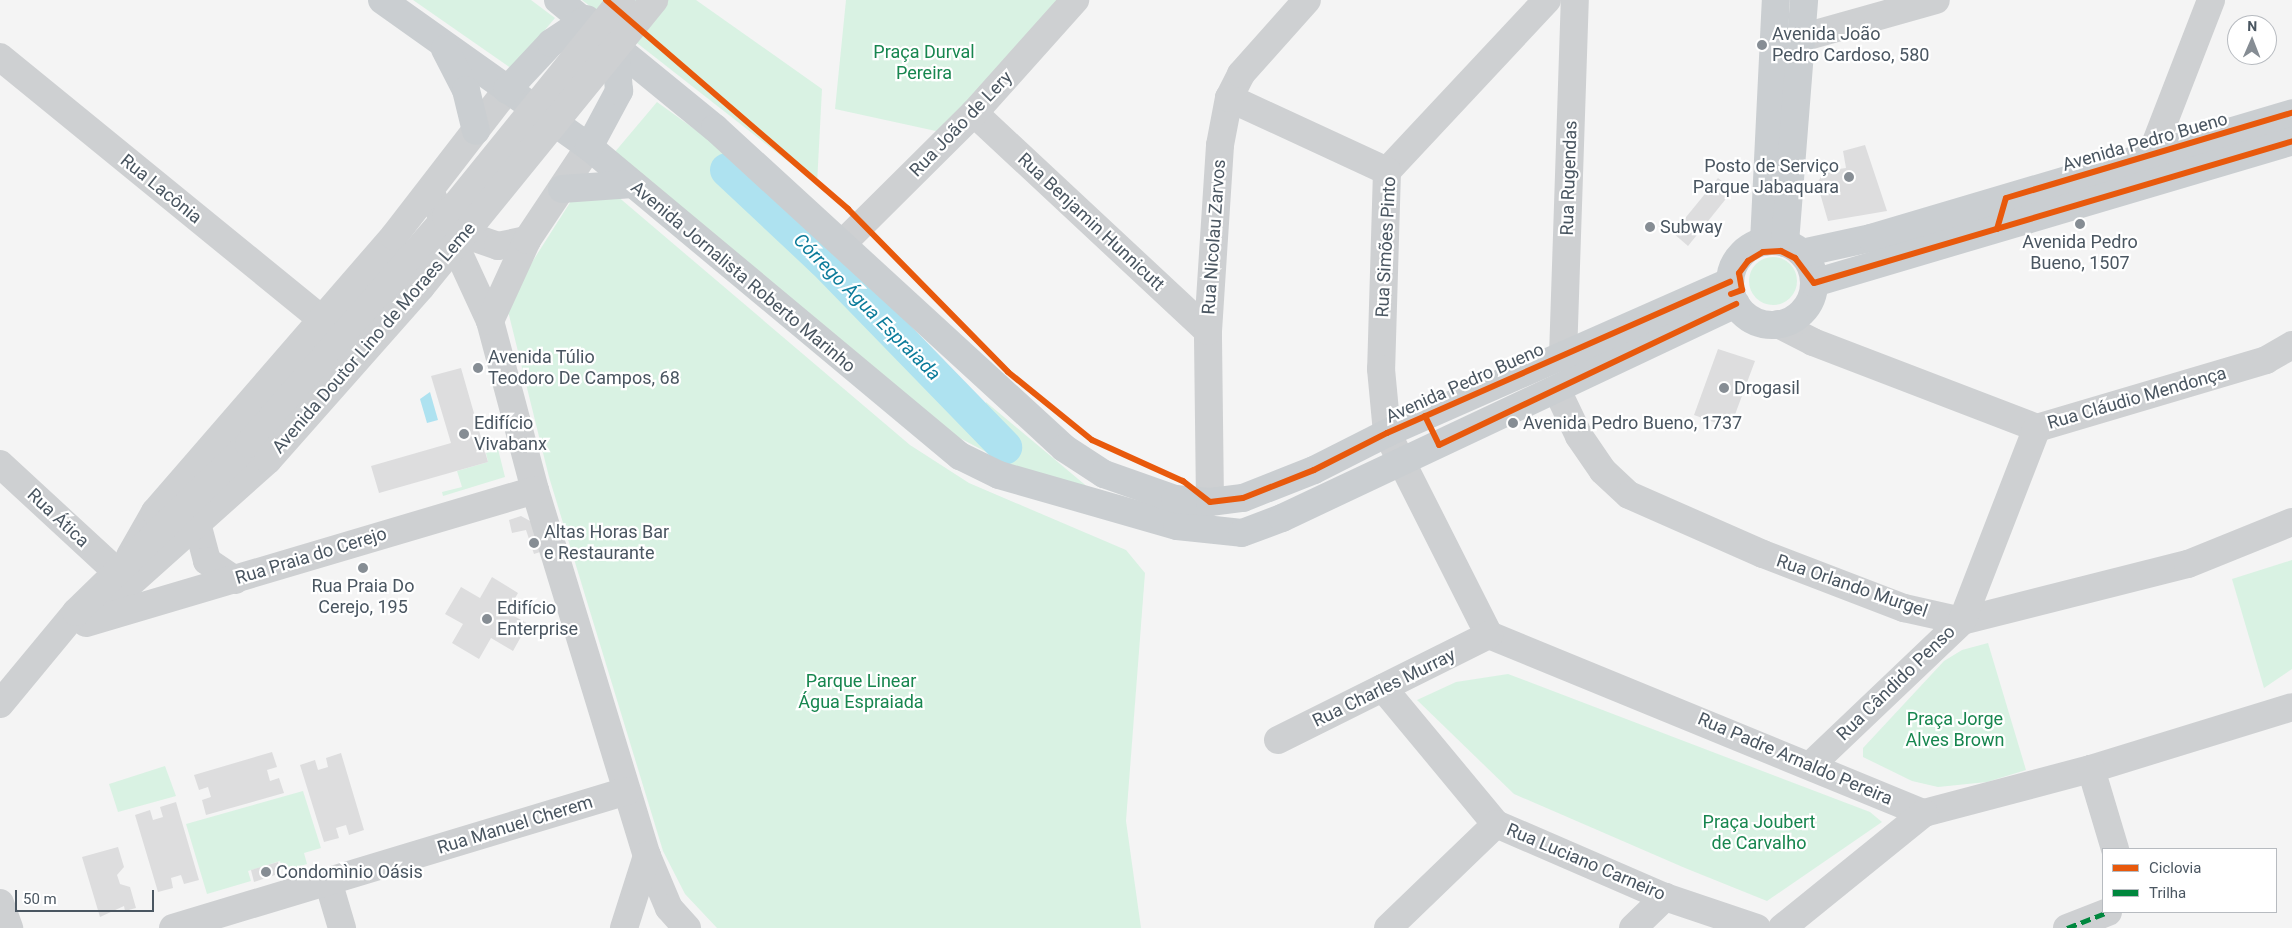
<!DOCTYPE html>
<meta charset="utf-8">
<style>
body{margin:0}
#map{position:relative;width:2292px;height:928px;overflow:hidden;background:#f4f4f4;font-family:Roboto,sans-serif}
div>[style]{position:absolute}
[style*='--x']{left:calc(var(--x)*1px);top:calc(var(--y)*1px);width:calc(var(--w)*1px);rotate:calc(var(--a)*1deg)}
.green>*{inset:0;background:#d9f2e3}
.round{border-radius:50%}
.water>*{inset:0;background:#aee2f0}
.river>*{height:34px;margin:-17px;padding:0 17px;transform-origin:17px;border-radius:17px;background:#aee2f0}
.building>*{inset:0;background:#ddddde}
.minor>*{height:28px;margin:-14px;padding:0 14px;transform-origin:14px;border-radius:14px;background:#ced0d2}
.major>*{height:28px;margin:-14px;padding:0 14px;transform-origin:14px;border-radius:14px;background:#caced1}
.major>.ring{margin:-14px;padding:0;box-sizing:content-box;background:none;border:28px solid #caced1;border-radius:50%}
.minor-bridge>*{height:28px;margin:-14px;padding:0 14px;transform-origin:14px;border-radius:14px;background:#ced0d2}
.quiet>*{height:5px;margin-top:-2.5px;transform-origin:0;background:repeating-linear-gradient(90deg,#00873e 0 10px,transparent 0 15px)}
.cycleway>*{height:6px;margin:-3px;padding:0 3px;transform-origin:3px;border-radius:3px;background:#e8590c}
.dots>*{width:14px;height:14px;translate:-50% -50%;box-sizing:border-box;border:2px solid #fff;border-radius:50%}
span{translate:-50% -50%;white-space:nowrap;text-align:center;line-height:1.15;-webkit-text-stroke:4.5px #fff;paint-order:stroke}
.poi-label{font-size:18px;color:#4a5661}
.left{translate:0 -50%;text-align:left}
.right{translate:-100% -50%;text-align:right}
.park-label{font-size:18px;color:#17864f}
.street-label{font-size:18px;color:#4a5661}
.water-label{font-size:19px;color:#0c7c9b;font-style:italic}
.legend{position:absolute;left:2102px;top:848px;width:175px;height:65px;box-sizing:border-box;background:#fff;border:1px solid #b7bbc0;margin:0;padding:6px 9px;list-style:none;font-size:15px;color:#4a5661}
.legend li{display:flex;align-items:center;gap:10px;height:25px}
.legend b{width:25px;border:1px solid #b7bbc0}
.north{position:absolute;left:2227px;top:15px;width:50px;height:50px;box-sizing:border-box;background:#fff;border:1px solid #b7bbc0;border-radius:50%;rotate:1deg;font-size:14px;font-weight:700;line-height:20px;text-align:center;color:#4a5661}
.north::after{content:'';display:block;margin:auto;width:18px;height:22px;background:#868d94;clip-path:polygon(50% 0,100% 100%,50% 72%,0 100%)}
.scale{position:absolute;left:15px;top:890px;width:139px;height:22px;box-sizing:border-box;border:2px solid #4a5661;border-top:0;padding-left:6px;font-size:15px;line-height:18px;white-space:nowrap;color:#4a5661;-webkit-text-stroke:4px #fff;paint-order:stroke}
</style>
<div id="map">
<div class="green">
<div style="clip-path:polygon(413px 0,531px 0,555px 18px,512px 69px)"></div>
<div style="clip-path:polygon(582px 0,696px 0,822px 89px,817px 184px)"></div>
<div style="clip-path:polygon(846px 0,1061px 0,945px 133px,835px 109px)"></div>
<div style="clip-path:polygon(657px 102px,736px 159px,720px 179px,845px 295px,996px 454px,1015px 439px,985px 410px,986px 402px,1102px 499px,1009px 464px,954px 435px,614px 153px)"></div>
<div style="clip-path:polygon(616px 195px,910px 445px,969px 483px,1126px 550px,1145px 573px,1126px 821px,1141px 928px,717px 928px,685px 894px,663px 851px,549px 477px,506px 303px,571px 201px)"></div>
<div class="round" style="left:1749px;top:257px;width:48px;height:48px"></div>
<div style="clip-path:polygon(498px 449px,505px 477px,443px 496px,442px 492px,462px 487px,457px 471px,488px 462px,486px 453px)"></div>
<div style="clip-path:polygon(2292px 560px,2292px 669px,2264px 688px,2232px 579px)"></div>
<div style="clip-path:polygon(1988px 643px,2026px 770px,1987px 782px,1938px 787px,1912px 781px,1863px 757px,1863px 748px,1944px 661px,1962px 650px)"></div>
<div style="clip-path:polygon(1508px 674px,1870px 812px,1882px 822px,1767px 901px,1685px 868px,1514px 794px,1417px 700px,1456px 682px)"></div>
<div style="clip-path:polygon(165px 766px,176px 796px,118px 812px,109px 784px)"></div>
<div style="clip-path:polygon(303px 791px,321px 848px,304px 853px,307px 864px,283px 871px,280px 861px,248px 871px,251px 881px,207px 894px,186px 824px)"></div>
</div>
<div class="water">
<div style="clip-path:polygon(430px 392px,438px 420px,427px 423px,420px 399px)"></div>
</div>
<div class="river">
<div style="--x:727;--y:170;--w:133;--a:43.2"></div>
<div style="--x:824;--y:261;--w:260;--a:45.8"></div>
</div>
<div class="building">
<div style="clip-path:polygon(1865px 145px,1887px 211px,1828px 221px,1817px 183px,1825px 171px,1846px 168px,1843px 151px)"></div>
<div style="clip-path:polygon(1718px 178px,1733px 190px,1688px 246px,1673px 233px)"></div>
<div style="clip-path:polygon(1718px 349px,1755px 361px,1730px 428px,1694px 415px)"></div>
<div style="clip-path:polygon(461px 368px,488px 462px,379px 493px,371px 466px,451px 443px,431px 376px)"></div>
<div style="clip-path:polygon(521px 516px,532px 522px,540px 552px,534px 554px,526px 530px,512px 533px,509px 520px)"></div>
<div style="clip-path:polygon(492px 577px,518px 593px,507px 612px,528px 624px,513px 651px,491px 638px,479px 659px,452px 643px,463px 624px,445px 614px,461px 587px,480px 598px)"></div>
<div style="clip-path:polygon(272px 752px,277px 767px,267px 770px,270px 781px,279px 778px,284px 793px,206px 815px,202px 800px,211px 797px,208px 787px,199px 790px,194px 775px)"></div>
<div style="clip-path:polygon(341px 753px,364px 830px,349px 835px,346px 825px,336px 828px,339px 838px,324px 842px,300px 765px,315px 760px,318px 770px,328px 767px,326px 758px)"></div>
<div style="clip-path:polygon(176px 802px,199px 880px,184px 884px,181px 875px,171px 878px,173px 888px,158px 892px,135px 815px,150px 810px,153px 820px,163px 817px,160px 807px)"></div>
<div style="clip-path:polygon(118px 847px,124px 867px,117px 875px,120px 884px,130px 887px,136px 908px,125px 911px,124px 906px,100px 917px,82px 857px)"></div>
<div style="clip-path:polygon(278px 862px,281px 873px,254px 882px,251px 870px)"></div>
</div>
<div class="minor">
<div style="--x:1547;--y:0;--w:234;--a:133.1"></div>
<div style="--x:1387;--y:171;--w:198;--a:91.7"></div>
<div style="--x:1381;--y:369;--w:64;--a:84.6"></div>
<div style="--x:1387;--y:433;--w:226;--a:63.2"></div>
<div style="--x:1489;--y:635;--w:470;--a:22.3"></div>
<div style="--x:1924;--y:813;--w:173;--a:-14.8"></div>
<div style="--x:2091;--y:769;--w:210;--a:-17.1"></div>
<div style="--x:1801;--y:38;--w:140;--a:-15.7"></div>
<div style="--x:0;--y:57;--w:416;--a:39.2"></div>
<div style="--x:1229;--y:98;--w:174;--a:24.8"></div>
<div style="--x:974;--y:113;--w:320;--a:43"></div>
<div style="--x:2151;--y:155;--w:166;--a:-68.8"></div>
<div style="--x:430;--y:191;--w:143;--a:65.2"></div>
<div style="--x:490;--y:321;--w:175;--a:75.1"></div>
<div style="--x:535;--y:490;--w:383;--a:73"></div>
<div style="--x:647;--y:856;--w:56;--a:67.1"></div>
<div style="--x:669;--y:908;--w:27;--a:48"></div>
<div style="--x:449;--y:229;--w:52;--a:19.1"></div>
<div style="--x:498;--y:246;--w:30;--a:-12"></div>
<div style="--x:843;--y:243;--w:185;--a:-44.8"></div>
<div style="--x:974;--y:113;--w:152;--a:-48.2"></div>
<div style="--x:490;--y:321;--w:89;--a:-65.4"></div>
<div style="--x:527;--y:240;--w:112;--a:-56.3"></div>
<div style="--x:1778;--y:324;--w:39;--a:27"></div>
<div style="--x:1813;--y:342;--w:240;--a:21"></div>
<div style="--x:2037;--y:428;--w:239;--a:-16.5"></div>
<div style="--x:2266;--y:360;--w:30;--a:-30"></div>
<div style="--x:1563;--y:356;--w:356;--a:-88.1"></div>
<div style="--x:1557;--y:390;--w:51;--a:64.4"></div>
<div style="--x:1579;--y:436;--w:42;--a:55.6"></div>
<div style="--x:1603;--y:471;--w:35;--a:43"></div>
<div style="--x:1629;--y:495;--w:146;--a:23.8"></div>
<div style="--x:1763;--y:554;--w:151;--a:21"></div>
<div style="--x:1904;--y:608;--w:59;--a:12.6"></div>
<div style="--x:1962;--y:621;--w:233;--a:-14.2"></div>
<div style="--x:2188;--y:564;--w:112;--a:-22"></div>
<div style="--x:0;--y:464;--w:158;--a:42.7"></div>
<div style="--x:1210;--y:502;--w:171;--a:-90.7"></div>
<div style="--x:1208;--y:331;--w:186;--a:-86.3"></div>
<div style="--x:1220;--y:145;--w:48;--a:-79.2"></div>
<div style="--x:1229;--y:98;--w:27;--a:-63"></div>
<div style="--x:1241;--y:74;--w:99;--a:-48.3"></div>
<div style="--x:198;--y:527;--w:35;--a:75"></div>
<div style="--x:207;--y:561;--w:34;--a:34"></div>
<div style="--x:130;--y:556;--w:51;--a:-60.4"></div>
<div style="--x:155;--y:512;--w:365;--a:-49.1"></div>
<div style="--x:394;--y:236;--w:185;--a:-52.3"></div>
<div style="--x:98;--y:612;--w:228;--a:-41.8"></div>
<div style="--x:86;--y:623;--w:468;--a:-16.5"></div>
<div style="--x:1383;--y:688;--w:177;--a:50.3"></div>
<div style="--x:1496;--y:824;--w:184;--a:23.4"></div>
<div style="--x:1665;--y:897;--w:97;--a:18.6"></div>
<div style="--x:0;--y:704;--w:119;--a:-50.4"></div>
<div style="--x:76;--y:612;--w:241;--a:-44.2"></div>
<div style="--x:1278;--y:740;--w:236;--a:-26.5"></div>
<div style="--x:1812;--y:764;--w:207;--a:-43.6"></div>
<div style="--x:1962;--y:621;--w:207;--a:-68.8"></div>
<div style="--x:2091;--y:769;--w:84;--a:73.3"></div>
<div style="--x:328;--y:881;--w:49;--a:73.4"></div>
<div style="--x:0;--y:903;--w:27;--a:70"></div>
<div style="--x:173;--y:928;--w:474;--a:-16.8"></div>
<div style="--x:624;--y:928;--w:76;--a:-72.3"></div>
<div style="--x:1388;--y:928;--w:150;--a:-43.9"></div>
<div style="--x:1633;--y:928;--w:45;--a:-44.1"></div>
<div style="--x:1782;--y:928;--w:183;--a:-39"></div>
<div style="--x:2067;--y:928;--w:44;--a:-21.3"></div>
</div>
<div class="major">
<div style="--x:382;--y:0;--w:254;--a:35.4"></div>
<div style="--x:589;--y:147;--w:483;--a:39.8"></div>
<div style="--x:960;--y:456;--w:43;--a:26"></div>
<div style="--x:999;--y:475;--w:185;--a:16"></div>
<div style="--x:1177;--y:526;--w:65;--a:6.1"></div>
<div style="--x:1242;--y:533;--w:43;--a:-20.6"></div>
<div style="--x:1282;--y:518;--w:502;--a:-25.24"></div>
<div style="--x:558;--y:0;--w:203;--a:39.2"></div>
<div style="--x:715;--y:128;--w:473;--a:42.5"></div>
<div style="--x:1064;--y:448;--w:48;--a:33"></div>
<div style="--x:1104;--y:474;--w:75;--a:19.4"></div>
<div style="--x:1175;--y:499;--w:35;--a:5"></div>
<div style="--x:1210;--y:502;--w:33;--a:-7"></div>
<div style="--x:1243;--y:498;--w:76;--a:-21.5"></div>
<div style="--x:1314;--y:470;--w:82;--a:-26.9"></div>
<div style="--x:1387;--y:433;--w:375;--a:-23.8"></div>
<div style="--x:445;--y:49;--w:46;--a:62.9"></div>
<div style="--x:466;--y:90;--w:42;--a:76.3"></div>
<div style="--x:507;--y:90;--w:64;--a:-46.9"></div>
<div style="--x:551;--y:43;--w:43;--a:-33.7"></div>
<div style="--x:589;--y:147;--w:64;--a:-61.8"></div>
<div style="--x:619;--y:91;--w:48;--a:-94.8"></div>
<div style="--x:562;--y:189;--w:71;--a:-4"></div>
<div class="ring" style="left:1730px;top:241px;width:56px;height:56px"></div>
<div style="--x:1764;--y:242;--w:242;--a:-87.2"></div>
<div style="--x:1785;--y:243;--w:244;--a:-85.5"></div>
<div style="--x:1802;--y:253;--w:71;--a:-12.3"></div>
<div style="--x:1871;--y:238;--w:439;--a:-16.5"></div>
<div style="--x:1814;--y:283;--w:499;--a:-16.5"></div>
</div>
<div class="minor-bridge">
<div style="--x:249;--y:444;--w:301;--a:-49"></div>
<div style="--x:446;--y:217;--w:279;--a:-51"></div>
<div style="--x:268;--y:460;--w:231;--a:-48.5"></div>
<div style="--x:421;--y:287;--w:370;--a:-50.9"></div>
</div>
<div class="quiet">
<div style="--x:2067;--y:928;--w:44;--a:-21.3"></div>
</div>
<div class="cycleway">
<div style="--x:606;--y:0;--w:320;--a:40.8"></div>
<div style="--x:848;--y:209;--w:228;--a:45.5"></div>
<div style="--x:1008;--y:372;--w:108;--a:39"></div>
<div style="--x:1092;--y:440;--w:100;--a:24.3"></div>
<div style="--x:1183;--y:481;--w:34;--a:38"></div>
<div style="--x:1210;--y:502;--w:33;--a:-7"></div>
<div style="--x:1243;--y:498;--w:76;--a:-21.5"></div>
<div style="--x:1314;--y:470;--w:82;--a:-26.9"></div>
<div style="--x:1387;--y:433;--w:375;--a:-23.8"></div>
<div style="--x:1997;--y:229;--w:32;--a:-74"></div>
<div style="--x:2006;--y:198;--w:298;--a:-16.6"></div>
<div style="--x:1731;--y:294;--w:12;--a:-20"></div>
<div style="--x:1742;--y:290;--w:17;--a:-100"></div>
<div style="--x:1739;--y:273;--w:15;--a:-53"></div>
<div style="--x:1748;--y:261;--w:17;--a:-31"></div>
<div style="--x:1763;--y:252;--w:18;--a:-3"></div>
<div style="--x:1781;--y:251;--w:16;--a:27"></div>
<div style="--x:1795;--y:258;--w:31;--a:53"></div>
<div style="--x:1814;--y:283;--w:499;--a:-16.5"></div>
<div style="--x:1425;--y:416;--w:32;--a:64"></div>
<div style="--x:1439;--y:445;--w:329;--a:-25.4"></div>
</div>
<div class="dots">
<div style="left:1762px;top:45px;background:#868d94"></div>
<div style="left:1849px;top:177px;background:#868d94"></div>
<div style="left:2080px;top:224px;background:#868d94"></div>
<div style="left:1650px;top:227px;background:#868d94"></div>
<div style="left:478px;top:368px;background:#868d94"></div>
<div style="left:1724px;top:388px;background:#868d94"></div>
<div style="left:1513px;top:423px;background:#868d94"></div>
<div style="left:464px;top:434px;background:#868d94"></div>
<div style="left:534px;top:543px;background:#868d94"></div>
<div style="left:363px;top:568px;background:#868d94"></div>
<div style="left:487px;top:619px;background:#868d94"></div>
<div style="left:266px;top:872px;background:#868d94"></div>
</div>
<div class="poi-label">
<span class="left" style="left:1772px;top:45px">Avenida João<br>Pedro Cardoso, 580</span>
<span class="right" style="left:1839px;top:177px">Posto de Serviço<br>Parque Jabaquara</span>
<span class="left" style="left:1660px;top:227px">Subway</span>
<span style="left:2080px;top:253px">Avenida Pedro<br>Bueno, 1507</span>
<span class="left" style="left:488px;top:368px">Avenida Túlio<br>Teodoro De Campos, 68</span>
<span class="left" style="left:1734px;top:388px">Drogasil</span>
<span class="left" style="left:1523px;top:423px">Avenida Pedro Bueno, 1737</span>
<span class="left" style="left:474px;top:434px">Edifício<br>Vivabanx</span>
<span class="left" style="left:544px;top:543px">Altas Horas Bar<br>e Restaurante</span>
<span style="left:363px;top:597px">Rua Praia Do<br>Cerejo, 195</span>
<span class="left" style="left:497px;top:619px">Edifício<br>Enterprise</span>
<span class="left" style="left:276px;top:872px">Condomìnio Oásis</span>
</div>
<div class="park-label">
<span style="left:924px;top:63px">Praça Durval<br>Pereira</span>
<span style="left:861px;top:692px">Parque Linear<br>Água Espraiada</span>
<span style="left:1955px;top:730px">Praça Jorge<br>Alves Brown</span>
<span style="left:1759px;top:833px">Praça Joubert<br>de Carvalho</span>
</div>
<div class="street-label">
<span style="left:961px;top:124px;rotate:-46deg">Rua João de Lery</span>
<span style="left:2145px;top:142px;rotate:-16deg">Avenida Pedro Bueno</span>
<span style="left:1569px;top:178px;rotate:-88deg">Rua Rugendas</span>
<span style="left:161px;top:189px;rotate:39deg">Rua Lacônia</span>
<span style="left:1091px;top:222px;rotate:43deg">Rua Benjamin Hunnicutt</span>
<span style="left:1214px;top:237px;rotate:-86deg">Rua Nicolau Zarvos</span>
<span style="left:1386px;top:247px;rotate:-87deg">Rua Simões Pinto</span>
<span style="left:743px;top:277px;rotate:40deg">Avenida Jornalista Roberto Marinho</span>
<span style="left:374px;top:338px;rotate:-49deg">Avenida Doutor Lino de Moraes Leme</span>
<span style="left:1465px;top:383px;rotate:-24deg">Avenida Pedro Bueno</span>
<span style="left:2137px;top:398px;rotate:-16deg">Rua Cláudio Mendonça</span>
<span style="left:58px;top:518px;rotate:43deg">Rua Ática</span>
<span style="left:311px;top:556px;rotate:-17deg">Rua Praia do Cerejo</span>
<span style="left:1852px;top:586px;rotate:19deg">Rua Orlando Murgel</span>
<span style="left:1896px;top:683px;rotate:-44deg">Rua Cândido Penso</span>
<span style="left:1384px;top:688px;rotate:-26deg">Rua Charles Murray</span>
<span style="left:1795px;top:759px;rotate:23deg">Rua Padre Arnaldo Pereira</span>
<span style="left:515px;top:825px;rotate:-17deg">Rua Manuel Cherem</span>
<span style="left:1586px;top:862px;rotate:23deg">Rua Luciano Carneiro</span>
</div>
<div class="water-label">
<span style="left:867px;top:307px;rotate:45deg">Córrego Água Espraiada</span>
</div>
<ul class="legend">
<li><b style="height:6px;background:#e8590c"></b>Ciclovia</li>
<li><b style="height:6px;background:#00873e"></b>Trilha</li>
</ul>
<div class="north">N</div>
<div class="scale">50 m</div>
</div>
